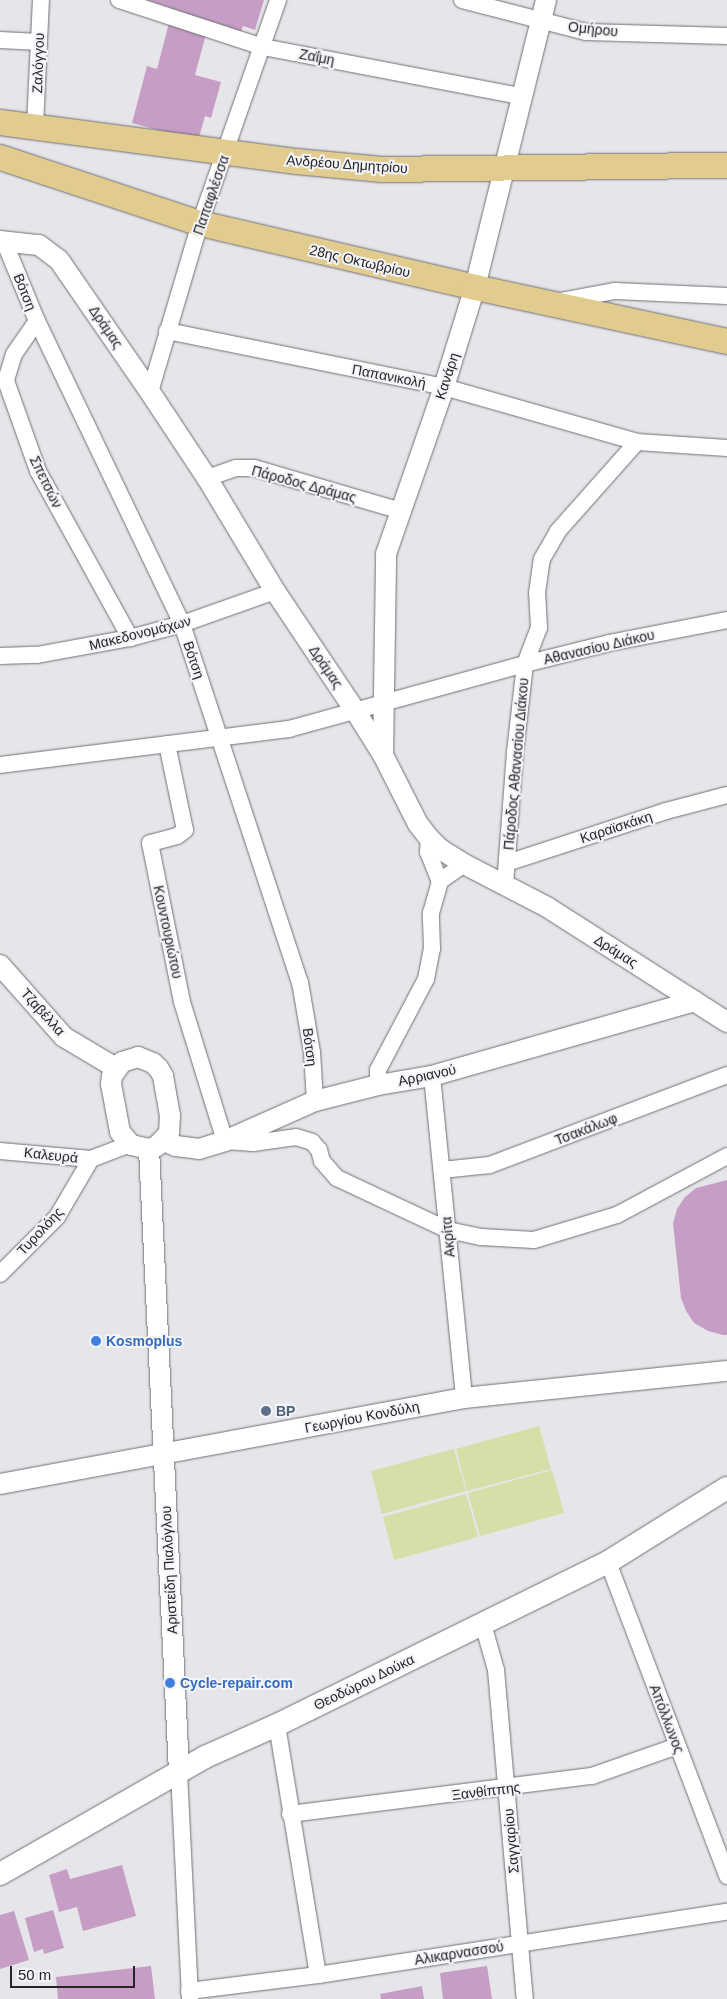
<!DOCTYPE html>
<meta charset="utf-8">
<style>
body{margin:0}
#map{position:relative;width:727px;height:1999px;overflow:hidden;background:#e6e6ea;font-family:Helvetica,sans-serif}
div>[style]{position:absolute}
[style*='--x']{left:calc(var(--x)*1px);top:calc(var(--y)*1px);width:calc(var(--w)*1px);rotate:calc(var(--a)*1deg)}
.green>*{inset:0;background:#d7dea7}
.building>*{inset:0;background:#c69dc5}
.roads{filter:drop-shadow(0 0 1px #6f7073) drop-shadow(0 0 1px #6f7073)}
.minor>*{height:16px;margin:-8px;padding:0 8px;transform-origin:8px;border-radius:8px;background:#fff}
.tertiary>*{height:20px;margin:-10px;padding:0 10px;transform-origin:10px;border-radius:10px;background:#fff}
.secondary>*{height:22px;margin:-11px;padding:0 11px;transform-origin:11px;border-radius:11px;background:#fff}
.primary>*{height:25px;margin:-12.5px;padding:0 12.5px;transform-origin:12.5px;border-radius:12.5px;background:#e2cb8e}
.dots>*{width:14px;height:14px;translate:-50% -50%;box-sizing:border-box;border:2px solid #f3f4f7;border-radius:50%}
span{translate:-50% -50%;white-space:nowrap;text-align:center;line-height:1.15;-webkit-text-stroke:4px #f3f4f7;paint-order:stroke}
.street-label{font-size:14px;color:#252527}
.shop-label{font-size:14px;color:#366cbe;font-weight:700}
.left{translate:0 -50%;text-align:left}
.service-label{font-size:14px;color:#4e5e75;font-weight:700}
.scale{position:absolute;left:10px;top:1966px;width:125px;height:22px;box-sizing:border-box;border:2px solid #252527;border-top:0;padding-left:6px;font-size:15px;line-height:18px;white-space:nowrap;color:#252527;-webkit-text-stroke:4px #f3f4f7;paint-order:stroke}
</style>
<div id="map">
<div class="green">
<div style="clip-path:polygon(539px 1426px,551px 1469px,467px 1491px,456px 1449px)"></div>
<div style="clip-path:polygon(454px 1449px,466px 1491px,382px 1514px,371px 1471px)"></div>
<div style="clip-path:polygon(552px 1470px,564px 1513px,480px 1536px,468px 1493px)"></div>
<div style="clip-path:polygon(466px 1494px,478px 1537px,394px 1560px,383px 1517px)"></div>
</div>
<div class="building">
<div style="clip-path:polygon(147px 0,264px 0,255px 30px,243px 26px,240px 34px,170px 12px,171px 8px)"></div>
<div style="clip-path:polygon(169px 23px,206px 34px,195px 75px,221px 82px,211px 118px,205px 116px,198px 141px,132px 123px,147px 66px,157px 69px)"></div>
<div style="clip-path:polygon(727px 1180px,727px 1335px,723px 1335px,708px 1331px,694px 1323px,686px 1311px,681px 1298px,673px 1223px,677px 1209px,685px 1197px,696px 1188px)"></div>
<div style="clip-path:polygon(122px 1865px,136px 1916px,83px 1931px,77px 1907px,59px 1912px,49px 1875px,67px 1869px,70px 1879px)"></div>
<div style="clip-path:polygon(53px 1910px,64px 1948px,44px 1954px,43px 1949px,34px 1952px,25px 1918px)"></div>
<div style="clip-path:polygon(14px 1911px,29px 1960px,0 1969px,0 1915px)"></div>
<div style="clip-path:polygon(151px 1966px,155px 1999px,58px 1999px,56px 1977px)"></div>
<div style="clip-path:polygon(487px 1966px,492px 1999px,443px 1999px,440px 1973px)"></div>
<div style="clip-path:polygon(422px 1986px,424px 1999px,381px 1999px,380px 1994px)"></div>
</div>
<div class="roads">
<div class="minor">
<div style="--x:119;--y:0;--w:151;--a:18.1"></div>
<div style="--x:263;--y:47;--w:262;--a:10.8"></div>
<div style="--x:462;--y:0;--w:128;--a:14.5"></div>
<div style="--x:586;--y:32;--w:141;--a:1.6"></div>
<div style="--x:0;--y:40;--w:39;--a:3"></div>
<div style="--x:35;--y:126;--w:126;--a:-87.3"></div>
<div style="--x:4;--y:241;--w:87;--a:67.6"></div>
<div style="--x:37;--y:321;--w:336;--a:64.4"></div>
<div style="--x:182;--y:624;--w:377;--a:71.8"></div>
<div style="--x:300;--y:982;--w:71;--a:80.3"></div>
<div style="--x:312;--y:1052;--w:49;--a:86.5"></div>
<div style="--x:560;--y:301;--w:56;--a:-10.3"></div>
<div style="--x:615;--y:291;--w:112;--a:2.6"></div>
<div style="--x:37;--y:321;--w:40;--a:124.9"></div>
<div style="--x:14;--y:354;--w:28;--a:107"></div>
<div style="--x:6;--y:381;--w:96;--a:70.4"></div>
<div style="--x:38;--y:471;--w:191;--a:61.1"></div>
<div style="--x:167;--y:331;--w:283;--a:11.4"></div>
<div style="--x:444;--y:387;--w:201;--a:15.9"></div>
<div style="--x:637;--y:442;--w:90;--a:3.8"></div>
<div style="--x:150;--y:392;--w:176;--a:-73.5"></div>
<div style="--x:200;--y:223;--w:236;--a:-70.7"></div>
<div style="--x:207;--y:478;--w:31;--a:-19"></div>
<div style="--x:236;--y:468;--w:18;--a:0"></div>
<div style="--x:254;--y:468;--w:153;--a:16.3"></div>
<div style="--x:0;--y:656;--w:37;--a:-2"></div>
<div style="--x:37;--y:655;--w:95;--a:-10.4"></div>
<div style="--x:130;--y:638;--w:54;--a:-15.1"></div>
<div style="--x:182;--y:624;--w:99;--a:-19.5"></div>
<div style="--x:167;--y:744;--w:88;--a:78.2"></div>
<div style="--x:185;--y:830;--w:10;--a:143"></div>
<div style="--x:177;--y:836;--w:28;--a:165"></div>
<div style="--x:150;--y:843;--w:162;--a:78.6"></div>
<div style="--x:182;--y:1002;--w:145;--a:72.8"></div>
<div style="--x:225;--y:1141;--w:28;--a:4"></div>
<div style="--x:253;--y:1143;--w:43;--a:-7.9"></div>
<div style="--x:296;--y:1137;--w:17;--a:17"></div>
<div style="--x:312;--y:1142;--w:11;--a:49"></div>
<div style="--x:319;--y:1150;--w:11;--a:75"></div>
<div style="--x:322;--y:1161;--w:23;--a:49"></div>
<div style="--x:337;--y:1178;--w:123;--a:25.1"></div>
<div style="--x:448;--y:1230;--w:34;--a:12"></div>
<div style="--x:481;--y:1237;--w:53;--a:3.2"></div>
<div style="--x:534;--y:1240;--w:87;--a:-16.8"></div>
<div style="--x:617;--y:1215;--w:125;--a:-28.2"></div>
<div style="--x:0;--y:765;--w:291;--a:-7.1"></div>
<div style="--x:289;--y:729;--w:245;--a:-15.4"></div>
<div style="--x:525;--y:664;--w:87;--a:-14"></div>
<div style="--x:609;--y:643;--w:120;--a:-11"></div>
<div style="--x:429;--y:838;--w:14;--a:94"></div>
<div style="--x:428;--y:852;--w:31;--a:68"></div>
<div style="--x:507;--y:863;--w:167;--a:-18.1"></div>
<div style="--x:666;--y:811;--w:63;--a:-14.7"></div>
<div style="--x:505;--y:885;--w:133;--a:-85.7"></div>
<div style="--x:515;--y:752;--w:89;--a:-83.5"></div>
<div style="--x:525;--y:664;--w:39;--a:-69"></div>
<div style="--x:539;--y:628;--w:35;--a:-93"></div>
<div style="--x:537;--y:593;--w:34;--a:-82"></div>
<div style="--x:542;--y:559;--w:32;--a:-60"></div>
<div style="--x:558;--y:531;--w:119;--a:-48.4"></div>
<div style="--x:432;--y:1076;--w:324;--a:84.3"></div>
<div style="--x:378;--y:1085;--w:15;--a:-90"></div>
<div style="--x:378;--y:1070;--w:103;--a:-62.2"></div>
<div style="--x:426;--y:979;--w:31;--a:-79"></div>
<div style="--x:432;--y:949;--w:36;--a:-92"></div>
<div style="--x:431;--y:913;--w:33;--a:-74"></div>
<div style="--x:440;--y:881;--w:29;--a:-35"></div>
<div style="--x:0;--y:1151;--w:91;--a:5"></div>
<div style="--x:91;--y:1159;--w:42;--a:-21"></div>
<div style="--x:442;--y:1170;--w:48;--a:-5.9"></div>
<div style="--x:490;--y:1165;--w:254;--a:-20.8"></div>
<div style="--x:0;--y:1274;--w:81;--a:-45"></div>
<div style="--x:57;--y:1217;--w:67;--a:-59.6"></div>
<div style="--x:608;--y:1562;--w:336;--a:69.2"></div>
<div style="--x:483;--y:1624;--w:48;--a:74.2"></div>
<div style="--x:496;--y:1670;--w:330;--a:85"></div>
<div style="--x:277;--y:1725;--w:253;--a:80.7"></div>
<div style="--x:179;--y:1772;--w:227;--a:87.2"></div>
<div style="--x:290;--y:1814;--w:304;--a:-7.2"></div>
<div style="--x:592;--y:1776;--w:90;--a:-19.4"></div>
<div style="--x:189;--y:1991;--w:130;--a:-7.1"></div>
<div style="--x:318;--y:1975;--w:414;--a:-8.8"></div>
</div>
<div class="tertiary">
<div style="--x:0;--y:241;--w:39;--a:6"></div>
<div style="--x:39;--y:245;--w:25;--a:37"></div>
<div style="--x:59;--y:260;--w:160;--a:55.4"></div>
<div style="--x:150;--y:392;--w:103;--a:56.5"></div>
<div style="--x:207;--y:478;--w:132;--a:59"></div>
<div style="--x:275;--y:591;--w:146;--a:56.2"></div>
<div style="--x:356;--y:712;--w:51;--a:57.9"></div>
<div style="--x:383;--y:755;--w:77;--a:63.1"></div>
<div style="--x:418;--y:824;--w:18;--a:52"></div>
<div style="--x:429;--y:838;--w:16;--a:45"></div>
<div style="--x:440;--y:849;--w:28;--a:32"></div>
<div style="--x:464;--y:864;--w:93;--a:27.4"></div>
<div style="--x:547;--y:907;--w:214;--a:32.6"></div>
<div style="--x:383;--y:755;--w:201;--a:-89.1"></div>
<div style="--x:386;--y:554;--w:177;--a:-70.8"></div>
<div style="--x:444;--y:387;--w:105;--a:-72.8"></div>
<div style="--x:475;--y:287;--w:296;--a:-76.1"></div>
<div style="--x:0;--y:965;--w:96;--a:48.4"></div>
<div style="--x:64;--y:1037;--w:61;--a:30.8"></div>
<div style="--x:138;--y:1057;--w:16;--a:22"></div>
<div style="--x:153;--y:1063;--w:8;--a:45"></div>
<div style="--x:159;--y:1069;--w:8;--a:60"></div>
<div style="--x:163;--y:1076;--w:40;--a:80"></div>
<div style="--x:170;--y:1115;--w:18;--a:93"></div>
<div style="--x:169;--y:1133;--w:18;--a:133"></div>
<div style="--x:157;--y:1146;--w:9;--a:159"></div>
<div style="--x:149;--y:1149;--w:18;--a:-167"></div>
<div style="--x:131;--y:1145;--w:17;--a:-130"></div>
<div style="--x:120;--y:1132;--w:49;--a:-100.6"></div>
<div style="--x:111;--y:1084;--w:8;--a:-83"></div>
<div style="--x:112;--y:1076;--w:17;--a:-54"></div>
<div style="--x:122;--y:1062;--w:17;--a:-17"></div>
<div style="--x:164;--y:1141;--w:13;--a:23"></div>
<div style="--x:176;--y:1146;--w:23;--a:7"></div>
<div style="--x:199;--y:1149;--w:27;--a:-17"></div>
<div style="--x:225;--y:1141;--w:98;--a:-24"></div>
<div style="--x:315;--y:1101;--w:65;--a:-14.3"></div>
<div style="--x:378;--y:1085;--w:55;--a:-9.5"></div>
<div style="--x:432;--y:1076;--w:273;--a:-15.9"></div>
<div style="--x:149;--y:1149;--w:624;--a:87.24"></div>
<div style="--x:0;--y:1484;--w:472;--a:-10.5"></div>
<div style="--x:464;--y:1398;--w:264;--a:-5.9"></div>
</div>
<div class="secondary">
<div style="--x:0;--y:1874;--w:236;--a:-29.7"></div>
<div style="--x:205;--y:1757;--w:79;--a:-24"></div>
<div style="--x:277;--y:1725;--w:369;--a:-26.2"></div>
<div style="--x:608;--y:1562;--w:140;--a:-31.9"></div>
</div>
<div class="primary">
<div style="--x:0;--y:122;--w:299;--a:7.5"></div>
<div style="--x:296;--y:161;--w:86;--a:5.3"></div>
<div style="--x:382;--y:169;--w:345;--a:-0.7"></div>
<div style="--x:0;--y:157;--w:211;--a:18.3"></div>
<div style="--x:200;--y:223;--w:282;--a:13.1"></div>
<div style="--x:475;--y:287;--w:258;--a:12.1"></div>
</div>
</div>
<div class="dots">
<div style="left:96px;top:1341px;background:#3f7fe0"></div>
<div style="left:266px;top:1411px;background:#5c6f8a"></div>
<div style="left:170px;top:1683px;background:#3f7fe0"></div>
</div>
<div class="street-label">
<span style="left:593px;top:29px;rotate:6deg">Ομήρου</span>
<span style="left:317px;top:57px;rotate:11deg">Ζαΐμη</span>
<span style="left:38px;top:63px;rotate:-88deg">Ζαλόγγου</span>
<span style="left:347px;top:164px;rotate:4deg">Ανδρέου Δημητρίου</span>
<span style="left:211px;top:195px;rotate:-71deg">Παπαφλέσσα</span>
<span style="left:360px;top:261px;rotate:13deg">28ης Οκτωβρίου</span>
<span style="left:25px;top:292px;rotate:68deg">Βότση</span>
<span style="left:106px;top:327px;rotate:56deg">Δράμας</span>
<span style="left:389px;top:376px;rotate:11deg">Παπανικολή</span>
<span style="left:447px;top:376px;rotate:-72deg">Κανάρη</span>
<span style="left:46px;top:482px;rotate:64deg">Σπετσών</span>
<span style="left:304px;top:484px;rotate:15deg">Πάροδος Δράμας</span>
<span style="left:140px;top:633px;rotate:-14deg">Μακεδονομάχων</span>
<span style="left:599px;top:647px;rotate:-13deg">Αθανασίου Διάκου</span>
<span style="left:194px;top:660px;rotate:71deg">Βότση</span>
<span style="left:326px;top:667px;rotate:56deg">Δράμας</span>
<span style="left:516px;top:764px;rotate:-85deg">Πάροδος Αθανασίου Διάκου</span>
<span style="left:616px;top:827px;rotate:-18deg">Καραϊσκάκη</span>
<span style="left:168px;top:932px;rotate:78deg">Κουντουριώτου</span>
<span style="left:616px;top:951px;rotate:32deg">Δράμας</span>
<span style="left:43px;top:1012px;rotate:48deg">Τζαβέλλα</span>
<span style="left:310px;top:1047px;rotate:83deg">Βότση</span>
<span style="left:427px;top:1075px;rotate:-12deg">Αρριανού</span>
<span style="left:586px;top:1129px;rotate:-21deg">Τσακάλωφ</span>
<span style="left:51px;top:1155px;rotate:6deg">Καλευρά</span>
<span style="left:40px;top:1231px;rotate:-47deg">Τυρολόης</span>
<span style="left:448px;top:1237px;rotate:-95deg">Ακρίτα</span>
<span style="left:362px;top:1417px;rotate:-11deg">Γεωργίου Κονδύλη</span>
<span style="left:169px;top:1570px;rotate:-93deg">Αριστείδη Πιαλόγλου</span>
<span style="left:364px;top:1682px;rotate:-26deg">Θεοδώρου Δούκα</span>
<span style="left:667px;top:1719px;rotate:69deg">Απόλλωνος</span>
<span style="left:486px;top:1791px;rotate:-7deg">Ξανθίππης</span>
<span style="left:511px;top:1841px;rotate:-95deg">Σαγγαρίου</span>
<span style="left:459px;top:1953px;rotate:-9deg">Αλικαρνασσού</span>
</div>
<div class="shop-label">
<span class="left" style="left:106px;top:1341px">Kosmoplus</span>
<span class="left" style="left:180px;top:1683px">Cycle-repair.com</span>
</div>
<div class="service-label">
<span class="left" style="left:276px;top:1411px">BP</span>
</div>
<div class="scale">50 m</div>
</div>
